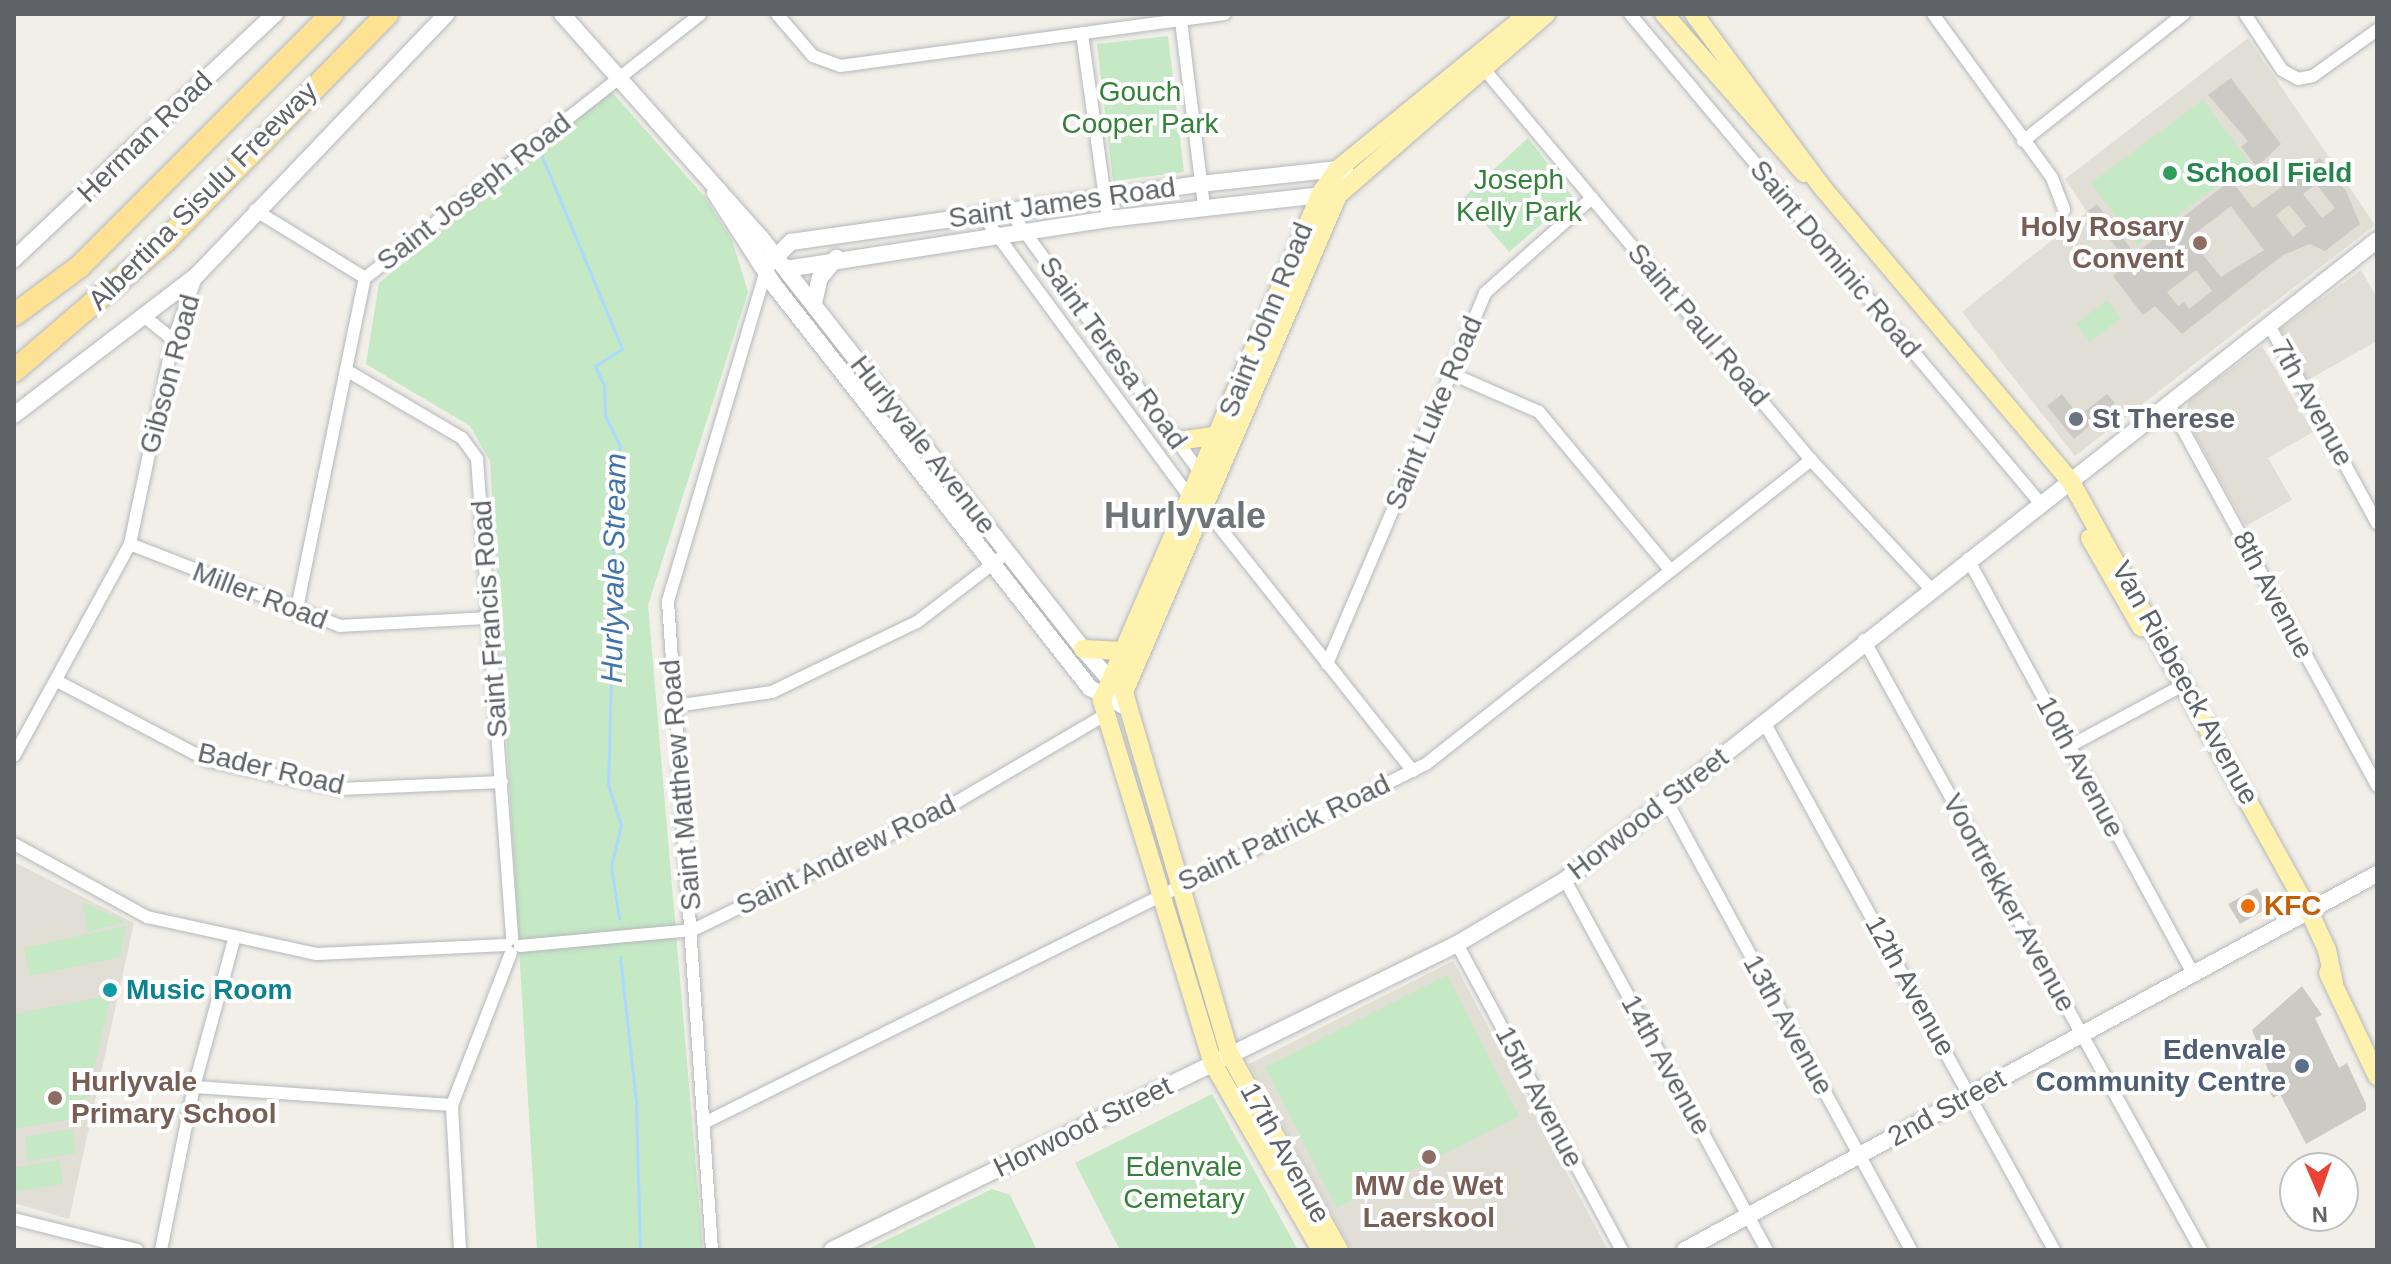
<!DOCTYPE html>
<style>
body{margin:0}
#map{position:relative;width:2391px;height:1264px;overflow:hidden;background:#f1efe8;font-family:Helvetica,sans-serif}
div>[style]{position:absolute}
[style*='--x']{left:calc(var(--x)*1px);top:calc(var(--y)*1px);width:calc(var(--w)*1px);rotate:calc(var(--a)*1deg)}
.education>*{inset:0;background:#e1ded6}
.green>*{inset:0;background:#c5e8c5}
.stream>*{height:3px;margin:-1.5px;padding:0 1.5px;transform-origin:1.5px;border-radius:1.5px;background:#aadaff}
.building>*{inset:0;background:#cccac5}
.roads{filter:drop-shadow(0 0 2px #b5b8bc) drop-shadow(0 0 2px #b5b8bc)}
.street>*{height:12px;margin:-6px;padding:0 6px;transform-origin:6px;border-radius:6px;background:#fff}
.secondary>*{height:16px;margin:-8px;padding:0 8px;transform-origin:8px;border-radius:8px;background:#fff}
.primary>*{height:18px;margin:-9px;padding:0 9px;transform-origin:9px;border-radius:9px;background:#fff2af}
.highway>*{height:22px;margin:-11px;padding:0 11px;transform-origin:11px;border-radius:11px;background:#fde293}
.dots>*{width:22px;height:22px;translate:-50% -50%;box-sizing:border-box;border:4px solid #fff;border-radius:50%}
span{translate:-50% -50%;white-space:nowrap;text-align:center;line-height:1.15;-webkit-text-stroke:8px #fff;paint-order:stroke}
.park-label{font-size:28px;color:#348238}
.street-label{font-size:28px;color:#5f6368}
.leisure-label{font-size:28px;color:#27864d;font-weight:700}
.left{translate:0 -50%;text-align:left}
.education-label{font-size:28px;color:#785e54;font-weight:700}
.right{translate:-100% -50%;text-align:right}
.worship-label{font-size:28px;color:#5b616d;font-weight:700}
.food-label{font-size:28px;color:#c56008;font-weight:700}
.culture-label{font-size:28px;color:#0d838f;font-weight:700}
.service-label{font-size:28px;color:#4e5e75;font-weight:700}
.water-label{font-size:30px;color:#4174aa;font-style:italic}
.district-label{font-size:36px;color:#70757a;font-weight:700}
.frame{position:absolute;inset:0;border:16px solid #5f6368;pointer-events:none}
.north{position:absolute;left:2279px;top:1152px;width:80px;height:80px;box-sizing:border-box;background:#fff;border:2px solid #bfc1c3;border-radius:50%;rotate:178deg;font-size:22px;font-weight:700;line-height:32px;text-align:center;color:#5f6368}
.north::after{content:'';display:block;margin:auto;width:28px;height:36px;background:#ea4335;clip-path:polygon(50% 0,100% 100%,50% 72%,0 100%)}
</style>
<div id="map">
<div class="education">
<div style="clip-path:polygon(2248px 38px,2375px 225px,2075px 456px,1962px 312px,2087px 212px,2065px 179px)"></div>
<div style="clip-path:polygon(2361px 270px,2377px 298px,2377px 341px,2308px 380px,2280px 329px)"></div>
<div style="clip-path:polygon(2262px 346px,2313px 432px,2268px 458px,2292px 500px,2246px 526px,2185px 417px,2189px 400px)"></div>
<div style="clip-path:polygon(14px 862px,134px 923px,69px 1219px,14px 1203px)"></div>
<div style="clip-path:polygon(1453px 961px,1608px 1250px,1352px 1250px,1249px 1064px)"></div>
</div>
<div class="green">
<div style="clip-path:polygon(1168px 36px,1184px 172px,1113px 181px,1097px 44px)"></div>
<div style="clip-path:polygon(610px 90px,704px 196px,732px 240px,748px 292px,648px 605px,703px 1250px,537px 1250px,490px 461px,470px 426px,366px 364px,379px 283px)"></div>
<div style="clip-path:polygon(2203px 100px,2249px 162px,2137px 245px,2091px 183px)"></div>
<div style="clip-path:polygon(1528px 138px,1573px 197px,1509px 252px,1463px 198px)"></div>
<div style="clip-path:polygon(2107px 300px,2121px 318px,2090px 342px,2076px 324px)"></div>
<div style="clip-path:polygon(82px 902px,126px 922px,88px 932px)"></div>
<div style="clip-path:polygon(126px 926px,120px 957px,30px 976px,24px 948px)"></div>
<div style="clip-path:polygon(1447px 975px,1519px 1116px,1337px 1208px,1265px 1067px)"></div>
<div style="clip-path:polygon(101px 997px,110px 998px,83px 1117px,14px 1129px,14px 1014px)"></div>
<div style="clip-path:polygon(1212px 1094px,1298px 1250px,1120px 1250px,1075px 1163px)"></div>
<div style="clip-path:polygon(72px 1129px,76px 1153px,28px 1161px,25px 1137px)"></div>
<div style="clip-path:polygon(59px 1160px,63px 1184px,15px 1192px,14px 1168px)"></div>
<div style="clip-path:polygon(992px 1189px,1010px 1195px,1037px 1250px,866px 1250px)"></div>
</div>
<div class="stream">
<div style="--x:541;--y:154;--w:211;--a:67.4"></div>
<div style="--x:622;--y:349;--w:32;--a:148"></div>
<div style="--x:595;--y:366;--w:21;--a:65"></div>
<div style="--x:604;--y:385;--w:30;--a:88"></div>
<div style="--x:605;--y:415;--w:34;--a:64"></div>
<div style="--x:620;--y:446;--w:66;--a:100.5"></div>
<div style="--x:608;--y:511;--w:51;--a:83.3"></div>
<div style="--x:614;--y:562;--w:222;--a:91.5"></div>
<div style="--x:608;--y:784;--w:43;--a:72.4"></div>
<div style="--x:621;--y:825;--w:42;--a:103.7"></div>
<div style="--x:611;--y:866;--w:53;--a:81.3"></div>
<div style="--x:620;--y:957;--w:146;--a:83.7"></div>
<div style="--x:636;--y:1102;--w:148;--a:88.5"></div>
</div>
<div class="building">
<div style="clip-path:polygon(2231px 78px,2281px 144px,2257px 167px,2241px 147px,2248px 141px,2208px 95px)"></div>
<div style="clip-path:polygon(evenodd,2320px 158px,2346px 191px,2360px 224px,2325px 251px,2310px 244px,2283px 255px,2182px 334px,2155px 306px,2143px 315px,2113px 276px,2127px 261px,2088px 211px,2097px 204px,2135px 254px,2231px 180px,2253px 208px,2320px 158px,2316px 184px,2335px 208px,2322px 218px,2303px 194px,2316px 184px,2320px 158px,2289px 205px,2306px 226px,2293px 237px,2276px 215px,2289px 205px,2320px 158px,2231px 206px,2264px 250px,2221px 277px,2189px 238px,2231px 206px,2320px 158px,2196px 270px,2212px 291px,2189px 309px,2184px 302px,2178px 306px,2167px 292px,2196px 270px)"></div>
<div style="clip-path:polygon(2062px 394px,2079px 416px,2107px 394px,2115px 403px,2074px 439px,2047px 406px)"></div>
<div style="clip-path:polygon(2257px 888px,2268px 908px,2240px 924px,2228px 904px)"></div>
<div style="clip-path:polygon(2302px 986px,2322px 1015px,2315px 1018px,2339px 1068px,2347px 1063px,2366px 1104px,2366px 1110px,2306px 1144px,2280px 1094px,2273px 1098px,2261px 1076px,2269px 1072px,2252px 1030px)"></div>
</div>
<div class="roads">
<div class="street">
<div style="--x:777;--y:14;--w:55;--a:49.4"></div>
<div style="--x:813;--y:56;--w:29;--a:20"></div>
<div style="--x:840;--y:66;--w:388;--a:-7.7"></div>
<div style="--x:1630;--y:14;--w:640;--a:50.01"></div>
<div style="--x:1933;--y:14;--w:203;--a:54"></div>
<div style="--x:2052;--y:178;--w:34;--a:69"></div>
<div style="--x:2245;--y:14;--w:67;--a:56.5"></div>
<div style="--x:2282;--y:70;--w:18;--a:29"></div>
<div style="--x:2298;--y:79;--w:15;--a:-11"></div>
<div style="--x:2313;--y:76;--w:79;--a:-35.7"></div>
<div style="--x:1181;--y:21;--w:186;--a:82.9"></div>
<div style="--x:1082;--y:34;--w:187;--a:82"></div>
<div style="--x:1479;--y:63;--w:518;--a:50.1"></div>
<div style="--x:1811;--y:460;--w:175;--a:47.1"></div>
<div style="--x:2023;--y:141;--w:205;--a:-38.3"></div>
<div style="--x:1008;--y:209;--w:329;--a:53.9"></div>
<div style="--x:255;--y:210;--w:129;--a:31.7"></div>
<div style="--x:981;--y:213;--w:356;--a:53.7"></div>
<div style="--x:145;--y:317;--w:36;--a:39"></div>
<div style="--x:2269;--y:325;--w:226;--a:61.4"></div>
<div style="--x:346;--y:370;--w:134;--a:30.4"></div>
<div style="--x:462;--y:438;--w:26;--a:54"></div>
<div style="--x:477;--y:459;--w:481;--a:85.8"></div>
<div style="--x:1452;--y:374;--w:95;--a:23.6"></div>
<div style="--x:1539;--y:412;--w:205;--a:50.3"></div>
<div style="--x:2169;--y:404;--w:435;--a:61.4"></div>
<div style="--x:1206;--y:510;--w:333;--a:51.6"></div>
<div style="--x:130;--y:544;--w:225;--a:21.3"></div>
<div style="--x:340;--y:626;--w:149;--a:-3.1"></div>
<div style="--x:1968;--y:559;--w:472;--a:61.5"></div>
<div style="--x:296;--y:613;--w:342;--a:-78.4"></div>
<div style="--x:365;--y:278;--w:427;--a:-38.2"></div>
<div style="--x:1864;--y:640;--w:697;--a:61.08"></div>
<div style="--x:1327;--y:664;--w:403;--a:-66.9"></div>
<div style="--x:1485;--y:293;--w:143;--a:-41.6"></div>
<div style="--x:57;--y:681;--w:172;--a:27.8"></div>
<div style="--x:209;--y:761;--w:134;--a:12.1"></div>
<div style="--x:340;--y:789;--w:162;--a:-2.5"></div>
<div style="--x:675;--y:706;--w:98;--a:-8.2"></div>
<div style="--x:772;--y:692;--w:161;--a:-25.8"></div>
<div style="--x:917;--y:622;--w:113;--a:-37.5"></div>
<div style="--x:1764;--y:722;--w:602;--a:61.22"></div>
<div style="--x:2068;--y:747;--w:133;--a:-28.3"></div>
<div style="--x:14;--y:756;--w:242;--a:-61.3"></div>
<div style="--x:130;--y:544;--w:208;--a:-78.1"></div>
<div style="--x:173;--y:340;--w:69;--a:-69.7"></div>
<div style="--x:1666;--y:800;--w:512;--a:61.43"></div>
<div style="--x:14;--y:844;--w:152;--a:28.8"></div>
<div style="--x:147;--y:917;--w:174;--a:12.3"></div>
<div style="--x:317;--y:954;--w:189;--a:-2.7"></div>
<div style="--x:1565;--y:880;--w:422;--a:61.4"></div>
<div style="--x:1457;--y:944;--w:348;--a:61.7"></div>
<div style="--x:520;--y:946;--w:174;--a:-5.3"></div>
<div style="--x:693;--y:930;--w:291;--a:-25.9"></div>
<div style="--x:955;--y:803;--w:174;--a:-30.4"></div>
<div style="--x:194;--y:1087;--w:259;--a:4"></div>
<div style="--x:704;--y:1123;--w:806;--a:-26.44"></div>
<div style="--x:1426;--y:764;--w:491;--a:-38.3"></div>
<div style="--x:14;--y:1219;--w:127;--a:14.1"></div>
<div style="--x:161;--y:1250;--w:166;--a:-78.6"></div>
<div style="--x:194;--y:1087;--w:156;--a:-74.8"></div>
<div style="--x:460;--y:1250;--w:145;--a:-93.2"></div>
<div style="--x:452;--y:1105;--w:163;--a:-68.8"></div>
<div style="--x:712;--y:1250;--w:650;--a:-93.88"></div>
<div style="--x:668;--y:601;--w:342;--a:-73.5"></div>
</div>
<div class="secondary">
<div style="--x:562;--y:14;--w:300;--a:48.4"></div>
<div style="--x:761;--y:238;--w:522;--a:51.92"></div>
<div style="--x:1083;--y:649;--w:41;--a:48.9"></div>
<div style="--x:1110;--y:680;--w:11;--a:10"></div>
<div style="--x:715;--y:193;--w:109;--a:57.3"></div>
<div style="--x:774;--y:285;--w:512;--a:51.9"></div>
<div style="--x:1090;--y:688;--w:38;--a:28"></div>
<div style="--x:14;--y:259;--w:358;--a:-43.2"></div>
<div style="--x:770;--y:263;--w:30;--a:-45"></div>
<div style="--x:791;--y:242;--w:413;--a:-8.1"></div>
<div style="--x:1200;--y:184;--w:139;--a:-6.2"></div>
<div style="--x:1338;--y:169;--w:10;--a:29"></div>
<div style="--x:786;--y:269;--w:326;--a:-8.8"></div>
<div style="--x:1108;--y:219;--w:225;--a:-6.4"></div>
<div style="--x:814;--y:303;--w:26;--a:-77"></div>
<div style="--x:820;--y:278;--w:26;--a:-51"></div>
<div style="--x:14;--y:415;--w:230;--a:-37.4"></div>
<div style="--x:197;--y:275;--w:361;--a:-46.3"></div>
<div style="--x:832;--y:1250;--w:696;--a:-26.09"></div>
<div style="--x:1457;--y:944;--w:126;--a:-30.7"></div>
<div style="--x:1565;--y:880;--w:1034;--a:-38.24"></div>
<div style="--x:1685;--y:1250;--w:788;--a:-28.52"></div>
</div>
<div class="primary">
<div style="--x:1664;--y:14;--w:212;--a:48.6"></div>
<div style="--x:1694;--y:14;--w:215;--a:53.5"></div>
<div style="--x:1822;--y:187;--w:386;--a:49.8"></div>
<div style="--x:2071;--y:482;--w:491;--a:61"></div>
<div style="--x:2309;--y:911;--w:43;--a:65.2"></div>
<div style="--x:2327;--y:950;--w:35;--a:78"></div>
<div style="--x:1178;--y:441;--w:41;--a:-8.3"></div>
<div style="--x:2090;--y:538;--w:103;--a:60.2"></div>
<div style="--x:1083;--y:649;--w:40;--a:2.9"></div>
<div style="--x:2328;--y:973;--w:114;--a:64.6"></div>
<div style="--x:1321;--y:1250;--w:215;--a:-120.1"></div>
<div style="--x:1213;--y:1064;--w:381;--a:-107"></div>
<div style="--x:1102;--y:700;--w:555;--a:-66.63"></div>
<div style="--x:1322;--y:191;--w:27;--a:-54"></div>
<div style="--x:1338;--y:169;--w:245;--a:-39.2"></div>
<div style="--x:1339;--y:1250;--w:223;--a:-119.2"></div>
<div style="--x:1230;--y:1055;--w:378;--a:-106.3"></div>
<div style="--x:1124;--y:692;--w:541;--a:-66.7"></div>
<div style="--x:1338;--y:195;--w:276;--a:-41"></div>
</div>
<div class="highway">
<div style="--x:14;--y:315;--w:81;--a:-36.4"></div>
<div style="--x:79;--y:267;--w:358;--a:-45"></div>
<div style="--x:14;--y:371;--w:199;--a:-40.7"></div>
<div style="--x:165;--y:241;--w:318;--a:-45.6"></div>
</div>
</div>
<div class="dots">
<div style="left:2170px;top:173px;background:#2e9e5b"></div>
<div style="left:2200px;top:243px;background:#8d6e63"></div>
<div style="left:2076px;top:419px;background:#6b7280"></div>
<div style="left:2248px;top:906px;background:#e8710a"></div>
<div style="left:110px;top:990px;background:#0f9aa8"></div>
<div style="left:2302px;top:1066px;background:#5c6f8a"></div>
<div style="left:55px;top:1098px;background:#8d6e63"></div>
<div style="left:1429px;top:1157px;background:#8d6e63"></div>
</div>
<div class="park-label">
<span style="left:1140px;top:108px">Gouch<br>Cooper Park</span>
<span style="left:1519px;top:196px">Joseph<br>Kelly Park</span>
<span style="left:1184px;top:1183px">Edenvale<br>Cemetary</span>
</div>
<div class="street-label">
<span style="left:145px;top:137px;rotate:-44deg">Herman Road</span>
<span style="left:474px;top:192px;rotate:-38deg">Saint Joseph Road</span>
<span style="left:203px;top:196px;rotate:-45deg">Albertina Sisulu Freeway</span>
<span style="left:1062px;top:203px;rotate:-8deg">Saint James Road</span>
<span style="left:1835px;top:259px;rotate:50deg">Saint Dominic Road</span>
<span style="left:1266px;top:320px;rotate:-68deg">Saint John Road</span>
<span style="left:1698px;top:325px;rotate:50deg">Saint Paul Road</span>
<span style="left:1113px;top:353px;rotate:54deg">Saint Teresa Road</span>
<span style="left:170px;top:374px;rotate:-75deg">Gibson Road</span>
<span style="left:2312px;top:403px;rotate:61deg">7th Avenue</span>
<span style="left:1434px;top:413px;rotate:-67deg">Saint Luke Road</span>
<span style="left:923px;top:445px;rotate:52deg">Hurlyvale Avenue</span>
<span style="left:2273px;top:595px;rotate:62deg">8th Avenue</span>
<span style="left:260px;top:596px;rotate:21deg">Miller Road</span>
<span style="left:490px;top:619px;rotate:-94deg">Saint Francis Road</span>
<span style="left:2185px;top:683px;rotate:61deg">Van Riebeeck Avenue</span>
<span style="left:2080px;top:767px;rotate:62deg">10th Avenue</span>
<span style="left:271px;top:769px;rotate:13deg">Bader Road</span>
<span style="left:681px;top:785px;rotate:-95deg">Saint Matthew Road</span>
<span style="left:1648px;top:814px;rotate:-38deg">Horwood Street</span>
<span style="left:1284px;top:833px;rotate:-26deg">Saint Patrick Road</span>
<span style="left:846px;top:855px;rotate:-26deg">Saint Andrew Road</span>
<span style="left:2009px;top:903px;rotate:61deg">Voortrekker Avenue</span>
<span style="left:1910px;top:986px;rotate:61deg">12th Avenue</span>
<span style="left:1788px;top:1025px;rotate:61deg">13th Avenue</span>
<span style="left:1666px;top:1065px;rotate:61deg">14th Avenue</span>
<span style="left:1539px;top:1097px;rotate:62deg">15th Avenue</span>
<span style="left:1947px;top:1108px;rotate:-29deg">2nd Street</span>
<span style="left:1083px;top:1127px;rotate:-26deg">Horwood Street</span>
<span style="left:1285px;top:1153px;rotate:61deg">17th Avenue</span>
</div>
<div class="leisure-label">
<span class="left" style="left:2186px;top:173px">School Field</span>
</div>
<div class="education-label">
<span class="right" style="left:2184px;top:243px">Holy Rosary<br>Convent</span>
<span class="left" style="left:71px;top:1098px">Hurlyvale<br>Primary School</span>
<span style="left:1429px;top:1202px">MW de Wet<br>Laerskool</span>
</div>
<div class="worship-label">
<span class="left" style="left:2092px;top:419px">St Therese</span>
</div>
<div class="food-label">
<span class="left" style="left:2264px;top:906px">KFC</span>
</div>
<div class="culture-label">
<span class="left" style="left:126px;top:990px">Music Room</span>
</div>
<div class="service-label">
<span class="right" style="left:2286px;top:1066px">Edenvale<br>Community Centre</span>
</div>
<div class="water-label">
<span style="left:614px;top:568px;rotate:-89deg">Hurlyvale Stream</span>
</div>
<div class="district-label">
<span style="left:1185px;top:516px">Hurlyvale</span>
</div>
<div class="frame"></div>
<div class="north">N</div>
</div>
